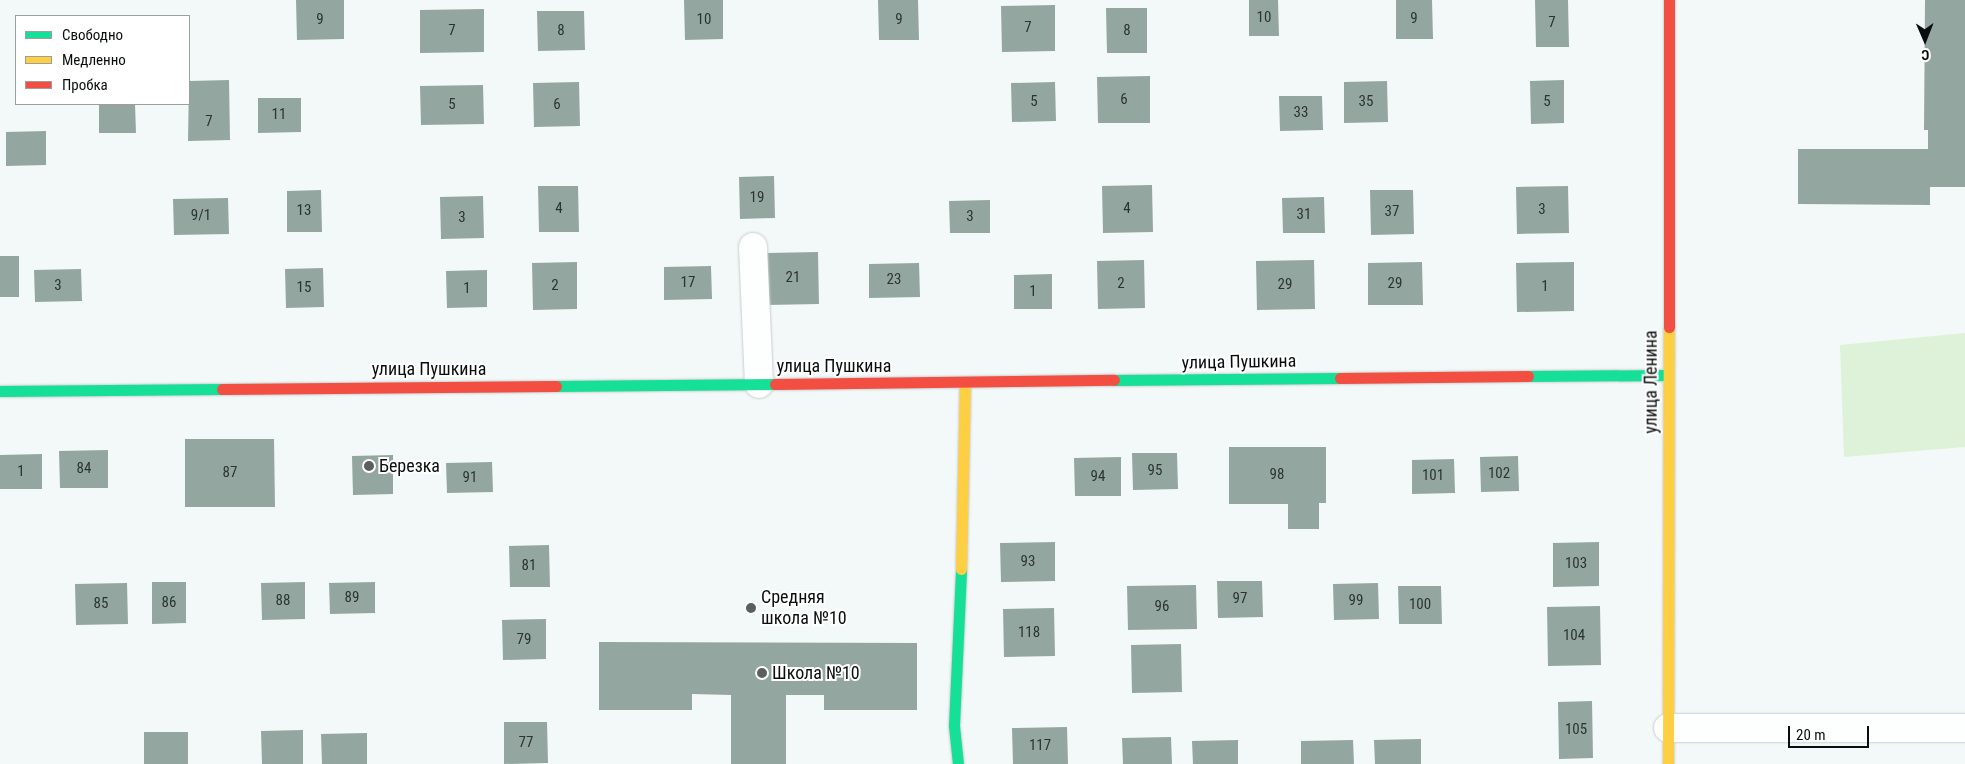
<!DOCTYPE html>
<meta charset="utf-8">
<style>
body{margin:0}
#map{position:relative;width:1965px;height:764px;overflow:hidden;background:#f3f8f8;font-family:"Roboto Condensed",sans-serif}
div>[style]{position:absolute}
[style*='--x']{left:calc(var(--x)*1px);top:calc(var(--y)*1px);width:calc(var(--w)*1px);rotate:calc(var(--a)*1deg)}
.green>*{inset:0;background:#ddf2d8}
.building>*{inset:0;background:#93a7a0}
.roads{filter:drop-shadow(0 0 1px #cacece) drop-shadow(0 0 1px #cacece)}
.street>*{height:28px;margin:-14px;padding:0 14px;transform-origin:14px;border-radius:14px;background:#fdfefe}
.fast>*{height:11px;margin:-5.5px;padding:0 5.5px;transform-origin:5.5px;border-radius:5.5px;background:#16e098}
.slow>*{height:11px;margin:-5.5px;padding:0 5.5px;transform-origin:5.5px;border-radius:5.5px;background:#ffcf43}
.jam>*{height:11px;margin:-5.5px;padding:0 5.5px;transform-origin:5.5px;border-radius:5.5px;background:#f24e42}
.dots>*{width:14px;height:14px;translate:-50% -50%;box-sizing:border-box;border:2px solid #fff;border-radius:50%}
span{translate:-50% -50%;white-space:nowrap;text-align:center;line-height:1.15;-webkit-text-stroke:4px #fff;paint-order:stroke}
.number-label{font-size:15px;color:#2c3432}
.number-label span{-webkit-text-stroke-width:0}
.street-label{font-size:18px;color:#0a0d0d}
.poi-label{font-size:18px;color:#0a0d0d}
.left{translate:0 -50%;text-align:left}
.legend{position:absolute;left:15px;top:15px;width:175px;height:90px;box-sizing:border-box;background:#fff;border:1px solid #9d9e9e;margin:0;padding:6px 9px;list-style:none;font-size:15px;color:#0a0d0d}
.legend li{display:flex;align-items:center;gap:10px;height:25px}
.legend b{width:25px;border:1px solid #9d9e9e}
.north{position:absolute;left:1900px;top:15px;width:50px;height:50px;-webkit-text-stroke:4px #fff;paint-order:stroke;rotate:179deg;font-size:14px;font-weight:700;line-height:20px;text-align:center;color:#0a0d0d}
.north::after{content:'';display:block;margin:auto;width:18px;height:22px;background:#0a0d0d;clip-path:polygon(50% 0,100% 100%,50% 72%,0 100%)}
.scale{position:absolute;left:1788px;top:726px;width:81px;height:22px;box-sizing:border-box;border:2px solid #0a0d0d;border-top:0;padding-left:6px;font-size:15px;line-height:18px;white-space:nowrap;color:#0a0d0d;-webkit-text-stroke:4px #fff;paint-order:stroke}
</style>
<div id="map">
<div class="green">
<div style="clip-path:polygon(1965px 333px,1965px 447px,1844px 457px,1840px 345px)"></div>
</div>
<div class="building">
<div style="clip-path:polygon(296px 0,344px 0,344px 39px,297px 40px)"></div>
<div style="clip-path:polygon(684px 0,723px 0,723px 39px,685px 40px)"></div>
<div style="clip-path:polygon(878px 0,918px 0,919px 40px,879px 40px)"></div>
<div style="clip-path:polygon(1249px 0,1278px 0,1279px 36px,1249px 36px)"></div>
<div style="clip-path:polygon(1396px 0,1432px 0,1433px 39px,1396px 39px)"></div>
<div style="clip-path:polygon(1535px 0,1568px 0,1569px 47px,1536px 47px)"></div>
<div style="clip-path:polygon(1925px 0,1965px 0,1965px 187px,1930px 187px,1930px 205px,1798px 204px,1798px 149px,1928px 149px,1928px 130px,1924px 130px)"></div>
<div style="clip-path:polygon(1055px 5px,1055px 51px,1002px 52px,1001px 6px)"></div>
<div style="clip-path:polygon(1106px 8px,1147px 8px,1147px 53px,1107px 53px)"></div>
<div style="clip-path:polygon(484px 9px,484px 52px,420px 53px,420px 10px)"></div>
<div style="clip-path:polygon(537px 11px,584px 11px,585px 50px,538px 51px)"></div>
<div style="clip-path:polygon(1150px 76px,1150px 123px,1098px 123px,1097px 77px)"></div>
<div style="clip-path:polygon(229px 80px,230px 140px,188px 141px,189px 81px)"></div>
<div style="clip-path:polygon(1564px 80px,1564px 123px,1531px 124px,1530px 81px)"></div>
<div style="clip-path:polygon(1387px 81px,1388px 122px,1344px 123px,1344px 82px)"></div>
<div style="clip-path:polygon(579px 82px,580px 126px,534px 127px,533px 83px)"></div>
<div style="clip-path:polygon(1055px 82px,1056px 121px,1012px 122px,1011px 83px)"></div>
<div style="clip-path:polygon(483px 85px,484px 124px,421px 125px,420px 86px)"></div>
<div style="clip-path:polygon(1279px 96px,1322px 96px,1323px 130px,1280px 131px)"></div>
<div style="clip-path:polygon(258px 98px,301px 98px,301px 132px,258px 133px)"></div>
<div style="clip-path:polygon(99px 104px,135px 104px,136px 133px,99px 133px)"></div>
<div style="clip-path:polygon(46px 131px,46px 165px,6px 166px,6px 132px)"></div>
<div style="clip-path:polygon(774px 176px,775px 218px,740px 219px,739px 177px)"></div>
<div style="clip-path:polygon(1152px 185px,1153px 232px,1103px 233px,1102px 186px)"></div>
<div style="clip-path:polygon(538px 186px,578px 186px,579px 232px,539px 232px)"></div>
<div style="clip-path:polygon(1568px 186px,1569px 233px,1517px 234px,1516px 187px)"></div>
<div style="clip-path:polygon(321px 190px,322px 232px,287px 232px,287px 191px)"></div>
<div style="clip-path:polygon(1370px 190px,1413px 190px,1414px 234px,1371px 235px)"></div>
<div style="clip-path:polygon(483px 196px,484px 238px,441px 239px,440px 197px)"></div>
<div style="clip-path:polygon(1324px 197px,1325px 233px,1283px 233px,1282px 198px)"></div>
<div style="clip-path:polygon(228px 198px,229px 234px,174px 235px,173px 199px)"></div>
<div style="clip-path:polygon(990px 200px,990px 233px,950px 233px,949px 201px)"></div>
<div style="clip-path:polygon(818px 252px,819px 304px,767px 305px,767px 253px)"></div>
<div style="clip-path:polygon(0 256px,19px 256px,19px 297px,0 297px)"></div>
<div style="clip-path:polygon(1144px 260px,1145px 308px,1098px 309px,1097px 261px)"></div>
<div style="clip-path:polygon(1314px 260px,1315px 309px,1257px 310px,1256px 261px)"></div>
<div style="clip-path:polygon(577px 262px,577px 309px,533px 310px,532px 263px)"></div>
<div style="clip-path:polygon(1422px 262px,1423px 305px,1368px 305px,1368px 263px)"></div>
<div style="clip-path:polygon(1574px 262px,1574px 311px,1517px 312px,1516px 263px)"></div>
<div style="clip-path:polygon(919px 263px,920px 297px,869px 298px,869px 264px)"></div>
<div style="clip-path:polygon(711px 266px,712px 299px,664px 300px,664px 267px)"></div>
<div style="clip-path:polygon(323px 268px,324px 307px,286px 308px,285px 269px)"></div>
<div style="clip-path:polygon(81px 269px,82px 301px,35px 302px,34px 270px)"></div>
<div style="clip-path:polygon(487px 270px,487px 307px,447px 308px,446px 271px)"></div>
<div style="clip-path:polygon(1052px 274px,1052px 309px,1014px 309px,1014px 275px)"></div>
<div style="clip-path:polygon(185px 439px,274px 439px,275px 507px,185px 507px)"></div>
<div style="clip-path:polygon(1229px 447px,1326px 447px,1326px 503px,1319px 503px,1319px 529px,1288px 529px,1288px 504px,1229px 504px)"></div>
<div style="clip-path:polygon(108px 450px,108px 488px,60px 488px,59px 451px)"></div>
<div style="clip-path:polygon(1132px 453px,1177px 453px,1178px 489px,1133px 490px)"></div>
<div style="clip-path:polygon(42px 454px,42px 489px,0 489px,0 455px)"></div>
<div style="clip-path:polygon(393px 455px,393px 494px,353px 495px,352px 456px)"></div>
<div style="clip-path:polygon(1518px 456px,1519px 491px,1481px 492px,1480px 457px)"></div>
<div style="clip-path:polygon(1121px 457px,1121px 496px,1075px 496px,1074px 458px)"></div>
<div style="clip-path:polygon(1454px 459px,1455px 493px,1412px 494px,1412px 460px)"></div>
<div style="clip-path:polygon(492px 462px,493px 492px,447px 493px,446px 463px)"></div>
<div style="clip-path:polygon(1055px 542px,1055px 581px,1001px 582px,1000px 543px)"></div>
<div style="clip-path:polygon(1599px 542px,1599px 586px,1553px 587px,1553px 543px)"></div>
<div style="clip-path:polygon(549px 545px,550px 587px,510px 587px,509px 546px)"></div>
<div style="clip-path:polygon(1217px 581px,1262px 581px,1263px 617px,1218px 618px)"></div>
<div style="clip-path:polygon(152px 582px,186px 582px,186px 623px,152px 624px)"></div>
<div style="clip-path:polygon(305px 582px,305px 619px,262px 620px,261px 583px)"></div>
<div style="clip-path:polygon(375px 582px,375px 613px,330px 614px,329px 583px)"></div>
<div style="clip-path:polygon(127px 583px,128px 624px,76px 625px,75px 584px)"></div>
<div style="clip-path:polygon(1378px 583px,1379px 619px,1334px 620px,1333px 584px)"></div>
<div style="clip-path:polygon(1196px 585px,1197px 629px,1128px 630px,1127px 586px)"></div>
<div style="clip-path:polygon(1398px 586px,1441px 586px,1442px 624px,1399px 624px)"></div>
<div style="clip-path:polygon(1600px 606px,1601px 665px,1548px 666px,1547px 607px)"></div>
<div style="clip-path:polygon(1054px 608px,1055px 656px,1004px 657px,1003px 609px)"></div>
<div style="clip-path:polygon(546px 619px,546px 659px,503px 660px,502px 620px)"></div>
<div style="clip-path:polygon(599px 642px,917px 643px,917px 710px,824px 710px,824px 695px,786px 695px,786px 764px,731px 764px,731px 695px,692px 694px,692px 710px,599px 710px)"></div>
<div style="clip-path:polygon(1181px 644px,1182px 692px,1132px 693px,1131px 645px)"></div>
<div style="clip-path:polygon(1592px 701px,1593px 758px,1559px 759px,1558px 702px)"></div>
<div style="clip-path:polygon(504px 722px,547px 722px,548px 763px,504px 764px)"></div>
<div style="clip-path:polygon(1067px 727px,1068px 764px,1013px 764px,1012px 728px)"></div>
<div style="clip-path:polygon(303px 730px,303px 764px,262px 764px,261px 731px)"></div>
<div style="clip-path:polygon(144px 732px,188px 732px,188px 764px,144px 764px)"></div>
<div style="clip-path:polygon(367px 733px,367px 764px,322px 764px,321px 734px)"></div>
<div style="clip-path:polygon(1171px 737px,1172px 764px,1123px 764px,1122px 738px)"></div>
<div style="clip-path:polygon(1421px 739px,1421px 764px,1375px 764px,1374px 740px)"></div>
<div style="clip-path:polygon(1238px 740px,1238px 764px,1193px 764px,1192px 741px)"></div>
<div style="clip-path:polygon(1353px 740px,1354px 764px,1301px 764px,1301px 741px)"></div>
</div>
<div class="roads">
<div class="street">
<div style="--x:753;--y:247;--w:137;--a:87.5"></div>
<div style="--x:1668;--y:728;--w:297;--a:0"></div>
</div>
<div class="fast">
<div style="--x:1528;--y:376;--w:140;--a:-0.4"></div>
<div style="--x:1114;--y:380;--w:226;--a:-0.5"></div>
<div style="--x:556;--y:386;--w:219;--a:-0.5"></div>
<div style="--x:0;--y:391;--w:222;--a:-0.5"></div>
<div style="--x:958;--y:764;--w:39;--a:-96"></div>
<div style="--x:954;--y:725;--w:156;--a:-87.4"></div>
</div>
<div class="slow">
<div style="--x:961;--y:569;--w:187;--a:-88.8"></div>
<div style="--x:1668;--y:764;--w:437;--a:-89.9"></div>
</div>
<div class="jam">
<div style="--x:1669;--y:327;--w:327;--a:-90"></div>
<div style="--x:1340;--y:378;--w:188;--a:-0.6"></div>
<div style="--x:775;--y:384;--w:339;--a:-0.7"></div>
<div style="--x:222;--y:389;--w:334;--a:-0.5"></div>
</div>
</div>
<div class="dots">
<div style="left:369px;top:466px;background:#5c5f5f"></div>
<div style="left:751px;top:608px;background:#5c5f5f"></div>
<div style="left:762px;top:673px;background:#5c5f5f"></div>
</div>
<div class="number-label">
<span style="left:1264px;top:18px">10</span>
<span style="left:1414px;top:19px">9</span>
<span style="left:320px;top:20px">9</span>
<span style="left:704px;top:20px">10</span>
<span style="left:899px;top:20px">9</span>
<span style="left:1552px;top:23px">7</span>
<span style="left:1028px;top:28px">7</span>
<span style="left:452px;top:31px">7</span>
<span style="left:561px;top:31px">8</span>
<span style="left:1127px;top:31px">8</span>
<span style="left:1124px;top:100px">6</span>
<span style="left:1034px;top:102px">5</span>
<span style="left:1366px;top:102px">35</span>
<span style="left:1547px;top:102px">5</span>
<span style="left:452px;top:105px">5</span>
<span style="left:557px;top:105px">6</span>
<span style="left:1301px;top:113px">33</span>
<span style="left:279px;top:115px">11</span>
<span style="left:209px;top:122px">7</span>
<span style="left:757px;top:198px">19</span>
<span style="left:559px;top:209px">4</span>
<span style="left:1127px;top:209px">4</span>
<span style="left:1542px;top:210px">3</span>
<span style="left:304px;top:211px">13</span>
<span style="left:1392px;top:212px">37</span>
<span style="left:1304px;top:215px">31</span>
<span style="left:201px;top:216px">9/1</span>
<span style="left:970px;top:217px">3</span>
<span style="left:462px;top:218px">3</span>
<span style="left:793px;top:278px">21</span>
<span style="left:894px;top:280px">23</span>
<span style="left:688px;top:283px">17</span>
<span style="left:1121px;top:284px">2</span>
<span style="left:1395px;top:284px">29</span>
<span style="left:1285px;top:285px">29</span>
<span style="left:58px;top:286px">3</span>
<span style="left:555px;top:286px">2</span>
<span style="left:1545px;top:287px">1</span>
<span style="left:304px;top:288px">15</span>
<span style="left:467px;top:289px">1</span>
<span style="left:1033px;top:292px">1</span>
<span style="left:84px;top:469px">84</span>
<span style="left:1155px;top:471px">95</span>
<span style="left:21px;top:472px">1</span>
<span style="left:230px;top:473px">87</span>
<span style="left:1499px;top:474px">102</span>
<span style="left:1277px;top:475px">98</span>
<span style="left:1433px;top:476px">101</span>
<span style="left:1098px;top:477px">94</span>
<span style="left:470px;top:478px">91</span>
<span style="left:1028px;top:562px">93</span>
<span style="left:1576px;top:564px">103</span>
<span style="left:529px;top:566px">81</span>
<span style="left:352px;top:598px">89</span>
<span style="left:1240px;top:599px">97</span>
<span style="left:283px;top:601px">88</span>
<span style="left:1356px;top:601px">99</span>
<span style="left:169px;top:603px">86</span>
<span style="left:101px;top:604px">85</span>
<span style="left:1420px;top:605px">100</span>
<span style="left:1162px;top:607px">96</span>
<span style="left:1029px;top:633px">118</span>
<span style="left:1574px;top:636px">104</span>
<span style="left:524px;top:640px">79</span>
<span style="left:1576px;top:730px">105</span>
<span style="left:526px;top:743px">77</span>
<span style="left:1040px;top:746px">117</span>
</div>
<div class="street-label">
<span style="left:1239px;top:362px;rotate:-1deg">улица Пушкина</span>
<span style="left:834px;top:366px">улица Пушкина</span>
<span style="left:429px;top:369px">улица Пушкина</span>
<span style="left:1651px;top:382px;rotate:-90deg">улица Ленина</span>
</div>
<div class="poi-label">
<span class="left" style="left:379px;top:466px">Березка</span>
<span class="left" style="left:761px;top:608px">Средняя<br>школа №10</span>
<span class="left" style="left:772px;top:673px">Школа №10</span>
</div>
<ul class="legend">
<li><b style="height:6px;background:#16e098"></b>Свободно</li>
<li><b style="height:6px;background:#ffcf43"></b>Медленно</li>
<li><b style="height:6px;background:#f24e42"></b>Пробка</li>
</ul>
<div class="north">С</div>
<div class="scale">20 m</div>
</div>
